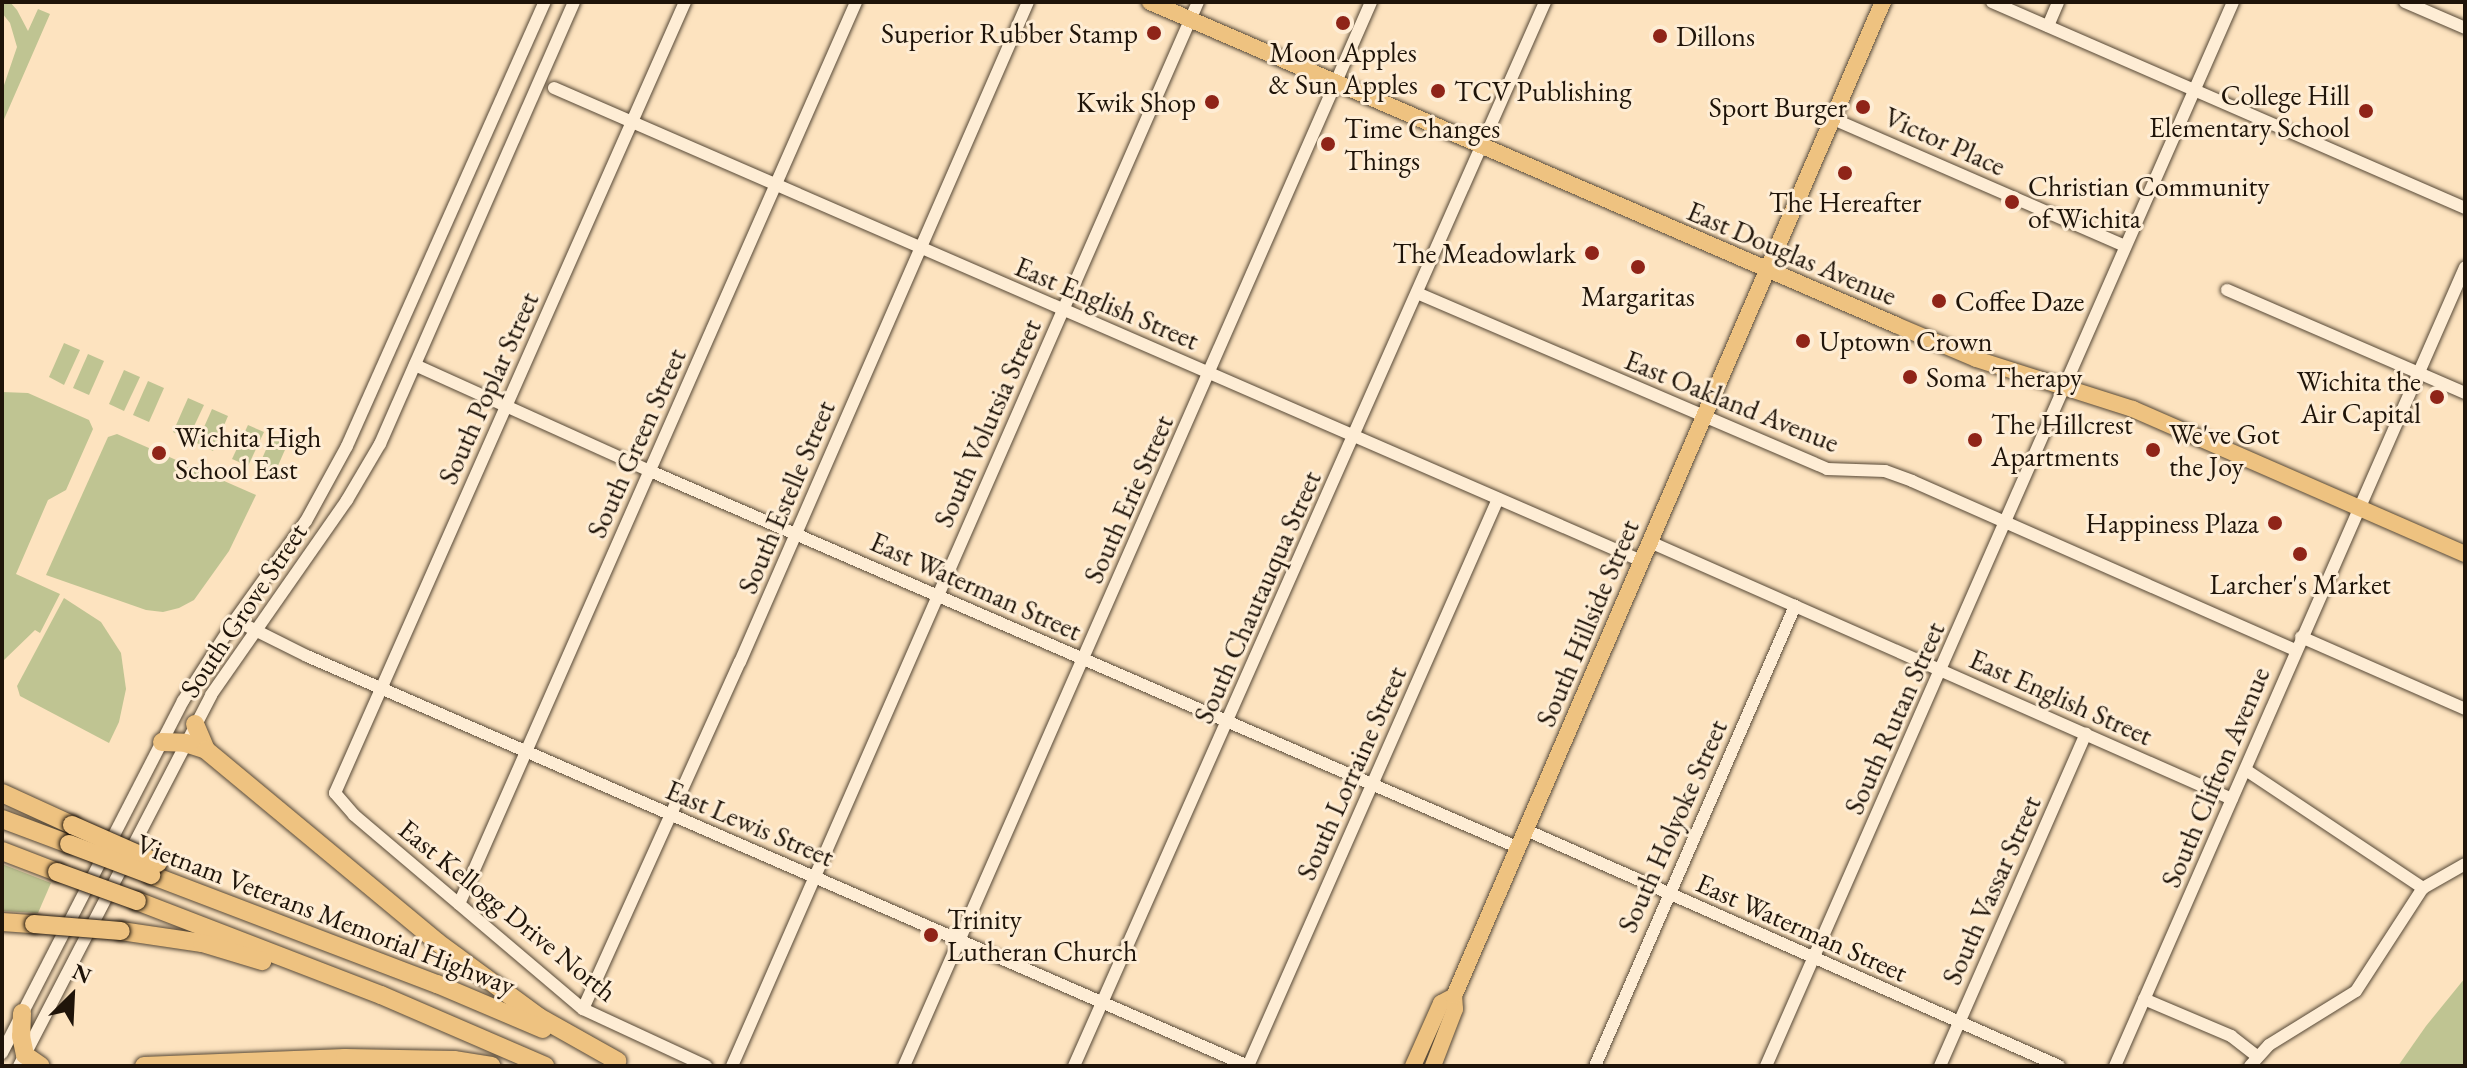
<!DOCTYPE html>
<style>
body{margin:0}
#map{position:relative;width:2467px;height:1068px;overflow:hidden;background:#fde3bf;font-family:"EB Garamond",serif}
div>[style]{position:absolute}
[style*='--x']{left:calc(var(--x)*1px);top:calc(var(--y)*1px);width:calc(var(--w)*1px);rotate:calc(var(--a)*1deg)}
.green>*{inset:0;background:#bfc492}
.roads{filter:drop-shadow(0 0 2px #564836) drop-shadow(0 0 2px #564836)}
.minor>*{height:12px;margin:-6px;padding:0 6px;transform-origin:6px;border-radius:6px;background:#feedd5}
.major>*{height:16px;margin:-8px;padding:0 8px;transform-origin:8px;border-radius:8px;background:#eec280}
.highway>*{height:18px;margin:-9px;padding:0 9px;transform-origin:9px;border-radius:9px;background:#eec280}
.bridges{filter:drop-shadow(0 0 2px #1f1409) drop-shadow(0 0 2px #1f1409)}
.highway-bridge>*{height:18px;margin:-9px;padding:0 9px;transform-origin:9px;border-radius:9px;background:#eec280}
.dots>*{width:22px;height:22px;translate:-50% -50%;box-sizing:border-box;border:4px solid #feedd5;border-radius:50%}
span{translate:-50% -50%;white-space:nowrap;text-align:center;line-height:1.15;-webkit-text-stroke:6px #feedd5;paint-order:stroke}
.poi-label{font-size:28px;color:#1f1409}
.right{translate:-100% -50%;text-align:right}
.left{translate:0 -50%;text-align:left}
.street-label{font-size:28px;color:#1f1409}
.frame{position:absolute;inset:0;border:4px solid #1f1409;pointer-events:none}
.north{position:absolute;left:32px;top:956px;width:80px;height:80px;-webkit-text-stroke:6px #feedd5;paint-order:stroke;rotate:24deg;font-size:22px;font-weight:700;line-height:32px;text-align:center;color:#1f1409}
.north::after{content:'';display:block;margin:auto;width:28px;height:36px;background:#1f1409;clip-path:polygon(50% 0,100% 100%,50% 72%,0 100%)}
</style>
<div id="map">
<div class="green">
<div style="clip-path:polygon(2px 2px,10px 2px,17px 10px,28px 31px,38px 9px,50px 14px,2px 124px,2px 91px,17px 47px,10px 23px,2px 13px)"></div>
<div style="clip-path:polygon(64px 343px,80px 350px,64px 385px,49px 377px)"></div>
<div style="clip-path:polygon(88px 354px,104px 361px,89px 395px,73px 388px)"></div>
<div style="clip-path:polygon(124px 370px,140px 377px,124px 411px,109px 404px)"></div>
<div style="clip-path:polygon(148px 381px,164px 388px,149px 422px,133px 415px)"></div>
<div style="clip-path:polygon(2px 392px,28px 393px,89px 420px,93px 429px,66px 490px,48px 500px,16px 574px,60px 594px,40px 633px,35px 630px,2px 662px)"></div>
<div style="clip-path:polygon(188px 398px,204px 405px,188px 439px,173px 432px)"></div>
<div style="clip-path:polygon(212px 409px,228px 416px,213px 451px,197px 443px)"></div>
<div style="clip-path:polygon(248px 425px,264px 432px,248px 466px,232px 459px)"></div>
<div style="clip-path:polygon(117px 434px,256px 495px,229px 551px,194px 600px,179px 608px,163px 612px,146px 610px,46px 575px,108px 437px)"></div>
<div style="clip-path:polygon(272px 436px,288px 443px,273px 477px,257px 470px)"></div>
<div style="clip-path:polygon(64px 598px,101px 622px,121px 653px,126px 689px,119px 722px,109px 743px,20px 696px,17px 686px)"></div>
<div style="clip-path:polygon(2px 864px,51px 883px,38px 913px,2px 911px)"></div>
<div style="clip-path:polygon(2465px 978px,2465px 1066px,2398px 1066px,2426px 1026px)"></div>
</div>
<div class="roads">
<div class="minor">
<div style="--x:685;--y:2;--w:865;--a:113.87"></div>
<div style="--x:335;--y:793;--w:29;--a:49"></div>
<div style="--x:354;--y:815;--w:300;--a:40.3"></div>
<div style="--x:583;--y:1009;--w:136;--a:24.9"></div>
<div style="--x:1992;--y:2;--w:516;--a:23.53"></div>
<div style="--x:2405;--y:2;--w:65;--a:23.4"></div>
<div style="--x:2048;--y:26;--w:26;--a:-67"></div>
<div style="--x:554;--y:88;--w:1186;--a:23.5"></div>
<div style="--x:1833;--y:119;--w:318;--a:23.5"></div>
<div style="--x:2227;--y:290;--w:259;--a:23.4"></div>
<div style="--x:1417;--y:293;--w:446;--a:23.2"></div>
<div style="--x:1827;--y:469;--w:58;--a:2"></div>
<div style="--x:1885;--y:471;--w:29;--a:20"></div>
<div style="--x:1912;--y:481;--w:420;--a:23.8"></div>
<div style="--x:415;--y:365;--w:258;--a:24.3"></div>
<div style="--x:650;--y:471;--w:947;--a:23.45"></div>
<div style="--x:1650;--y:542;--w:636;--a:23.83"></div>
<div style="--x:235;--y:620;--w:80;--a:26.6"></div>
<div style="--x:307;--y:656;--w:1026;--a:23.54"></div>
<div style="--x:2301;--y:637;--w:179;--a:23.7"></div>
<div style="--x:2246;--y:770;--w:213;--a:33.7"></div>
<div style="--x:1526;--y:830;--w:583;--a:23.88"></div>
<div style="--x:459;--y:904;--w:986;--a:-66.24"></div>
<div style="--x:2144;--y:999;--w:95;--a:23"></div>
<div style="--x:2231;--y:1036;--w:33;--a:38"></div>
<div style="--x:583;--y:1009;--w:381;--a:-65.7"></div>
<div style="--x:740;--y:662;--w:720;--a:-66.43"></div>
<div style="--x:2;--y:1053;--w:396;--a:-62.8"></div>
<div style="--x:183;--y:701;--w:96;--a:-57.3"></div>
<div style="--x:235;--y:620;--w:122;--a:-54.4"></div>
<div style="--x:306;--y:521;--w:85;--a:-61.3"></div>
<div style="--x:347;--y:446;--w:486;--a:-66"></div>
<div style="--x:19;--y:1066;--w:418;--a:-62.6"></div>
<div style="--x:211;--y:695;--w:238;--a:-55.1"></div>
<div style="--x:347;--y:500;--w:65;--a:-59.5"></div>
<div style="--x:380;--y:444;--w:483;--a:-66.3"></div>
<div style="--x:732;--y:1066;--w:1162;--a:-66.35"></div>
<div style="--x:904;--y:1066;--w:1162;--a:-66.3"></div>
<div style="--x:1074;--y:1066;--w:1164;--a:-66.12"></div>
<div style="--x:1248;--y:1066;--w:620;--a:-66.21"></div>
<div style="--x:1595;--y:1066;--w:502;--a:-66.5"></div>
<div style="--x:1766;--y:1066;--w:1162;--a:-66.3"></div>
<div style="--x:1940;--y:1066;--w:363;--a:-66.3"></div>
<div style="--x:2115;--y:1066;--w:872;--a:-66.34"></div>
<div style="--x:2250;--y:1066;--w:28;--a:-48"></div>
<div style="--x:2269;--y:1045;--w:102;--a:-31.8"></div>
<div style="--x:2356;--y:991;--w:123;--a:-57"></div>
<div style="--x:2423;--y:888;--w:48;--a:-29.7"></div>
</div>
<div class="major">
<div style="--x:1150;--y:2;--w:813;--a:23.41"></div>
<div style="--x:1896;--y:325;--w:87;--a:23"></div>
<div style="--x:1976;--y:359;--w:165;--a:17.7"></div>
<div style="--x:2133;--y:409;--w:362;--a:23.6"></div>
<div style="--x:1413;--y:1066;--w:69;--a:-66"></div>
<div style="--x:1441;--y:1003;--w:15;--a:-28"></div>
<div style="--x:1433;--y:1066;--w:61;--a:-68.9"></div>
<div style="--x:1455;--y:1009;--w:13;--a:-94"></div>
<div style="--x:1454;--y:996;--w:1083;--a:-66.66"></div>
</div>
<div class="highway">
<div style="--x:195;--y:724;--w:28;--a:67"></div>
<div style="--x:162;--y:742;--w:23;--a:2"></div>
<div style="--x:185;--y:743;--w:22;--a:18"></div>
<div style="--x:206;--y:750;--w:300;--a:39.7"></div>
<div style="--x:437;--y:942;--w:127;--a:36.3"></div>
<div style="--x:539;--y:1017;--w:90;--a:29.4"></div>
<div style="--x:2;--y:793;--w:77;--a:24.6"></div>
<div style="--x:2;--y:819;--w:72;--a:20.5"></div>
<div style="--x:2;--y:851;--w:59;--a:20.9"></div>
<div style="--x:151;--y:875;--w:306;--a:20.9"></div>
<div style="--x:437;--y:984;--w:115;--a:23"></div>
<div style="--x:137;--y:901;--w:261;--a:21.1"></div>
<div style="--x:381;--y:995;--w:179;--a:23.4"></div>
<div style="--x:2;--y:922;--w:32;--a:4"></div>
<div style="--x:121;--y:931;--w:82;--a:8.4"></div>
<div style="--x:202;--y:943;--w:63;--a:16.7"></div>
<div style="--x:22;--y:1013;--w:23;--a:92"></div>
<div style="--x:21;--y:1036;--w:19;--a:78"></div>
<div style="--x:25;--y:1055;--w:19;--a:35"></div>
<div style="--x:144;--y:1066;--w:201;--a:-2.3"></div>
<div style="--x:345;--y:1058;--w:109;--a:1.1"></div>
<div style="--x:454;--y:1060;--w:38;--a:9"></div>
</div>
</div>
<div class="bridges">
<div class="highway-bridge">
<div style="--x:72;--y:825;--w:94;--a:23.8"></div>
<div style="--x:69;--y:844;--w:88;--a:20.7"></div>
<div style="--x:57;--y:872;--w:85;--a:19.9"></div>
<div style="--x:34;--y:924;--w:87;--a:4.6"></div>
</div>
</div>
<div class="dots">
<div style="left:1343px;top:23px;background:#8f2418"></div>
<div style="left:1154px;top:33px;background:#8f2418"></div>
<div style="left:1660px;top:36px;background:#8f2418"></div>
<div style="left:1438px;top:91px;background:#8f2418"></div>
<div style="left:1212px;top:102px;background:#8f2418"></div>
<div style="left:1863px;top:107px;background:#8f2418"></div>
<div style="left:2366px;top:111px;background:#8f2418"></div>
<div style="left:1328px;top:144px;background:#8f2418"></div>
<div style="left:1845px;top:173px;background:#8f2418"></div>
<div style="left:2012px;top:202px;background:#8f2418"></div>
<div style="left:1592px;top:253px;background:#8f2418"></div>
<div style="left:1638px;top:267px;background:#8f2418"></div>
<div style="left:1939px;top:301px;background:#8f2418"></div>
<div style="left:1803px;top:341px;background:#8f2418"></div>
<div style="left:1910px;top:377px;background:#8f2418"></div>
<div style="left:2437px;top:397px;background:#8f2418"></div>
<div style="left:1975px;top:440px;background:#8f2418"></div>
<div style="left:2153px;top:450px;background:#8f2418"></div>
<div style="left:159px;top:453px;background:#8f2418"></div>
<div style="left:2275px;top:523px;background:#8f2418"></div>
<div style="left:2300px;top:554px;background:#8f2418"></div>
<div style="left:931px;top:935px;background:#8f2418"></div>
</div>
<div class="poi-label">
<span class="right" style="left:1138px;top:33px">Superior Rubber Stamp</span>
<span class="left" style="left:1676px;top:36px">Dillons</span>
<span style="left:1343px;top:68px">Moon Apples<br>&amp; Sun Apples</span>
<span class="left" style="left:1454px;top:91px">TCV Publishing</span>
<span class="right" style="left:2350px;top:111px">College Hill<br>Elementary School</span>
<span class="right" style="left:1196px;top:102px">Kwik Shop</span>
<span class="right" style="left:1847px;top:107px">Sport Burger</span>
<span class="left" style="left:1344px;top:144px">Time Changes<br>Things</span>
<span class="left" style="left:2028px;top:202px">Christian Community<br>of Wichita</span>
<span style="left:1845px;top:202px">The Hereafter</span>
<span class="right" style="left:1576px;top:253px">The Meadowlark</span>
<span style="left:1638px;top:296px">Margaritas</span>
<span class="left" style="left:1955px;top:301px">Coffee Daze</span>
<span class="left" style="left:1819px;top:341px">Uptown Crown</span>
<span class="left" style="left:1926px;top:377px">Soma Therapy</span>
<span class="right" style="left:2421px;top:397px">Wichita the<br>Air Capital</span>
<span class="left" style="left:1991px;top:440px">The Hillcrest<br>Apartments</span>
<span class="left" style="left:2169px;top:450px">We've Got<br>the Joy</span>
<span class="left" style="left:175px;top:453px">Wichita High<br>School East</span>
<span class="right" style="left:2259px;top:523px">Happiness Plaza</span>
<span style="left:2300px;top:584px">Larcher's Market</span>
<span class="left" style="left:947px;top:935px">Trinity<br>Lutheran Church</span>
</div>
<div class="street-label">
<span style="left:1945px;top:141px;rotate:24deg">Victor Place</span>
<span style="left:1792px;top:253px;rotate:23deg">East Douglas Avenue</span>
<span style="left:1107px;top:303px;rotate:23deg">East English Street</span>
<span style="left:488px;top:388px;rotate:-66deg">South Poplar Street</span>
<span style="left:1732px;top:401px;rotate:22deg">East Oakland Avenue</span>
<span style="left:987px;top:423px;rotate:-66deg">South Volutsia Street</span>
<span style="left:636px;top:443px;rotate:-66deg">South Green Street</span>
<span style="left:786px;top:497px;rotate:-67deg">South Estelle Street</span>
<span style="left:1128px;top:499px;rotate:-66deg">South Erie Street</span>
<span style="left:976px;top:586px;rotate:24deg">East Waterman Street</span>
<span style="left:1257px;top:597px;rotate:-66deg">South Chautauqua Street</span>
<span style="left:243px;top:610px;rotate:-56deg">South Grove Street</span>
<span style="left:1587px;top:623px;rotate:-67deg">South Hillside Street</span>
<span style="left:2061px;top:697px;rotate:24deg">East English Street</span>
<span style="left:1894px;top:718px;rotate:-66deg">South Rutan Street</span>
<span style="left:1351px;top:773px;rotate:-66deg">South Lorraine Street</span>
<span style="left:2215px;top:777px;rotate:-67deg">South Clifton Avenue</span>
<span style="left:750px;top:823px;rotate:23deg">East Lewis Street</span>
<span style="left:1672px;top:826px;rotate:-66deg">South Holyoke Street</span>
<span style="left:1991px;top:890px;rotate:-66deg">South Vassar Street</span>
<span style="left:508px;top:910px;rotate:39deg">East Kellogg Drive North</span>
<span style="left:326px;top:914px;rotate:21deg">Vietnam Veterans Memorial Highway</span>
<span style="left:1802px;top:927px;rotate:24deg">East Waterman Street</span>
</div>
<div class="frame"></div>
<div class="north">N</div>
</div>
